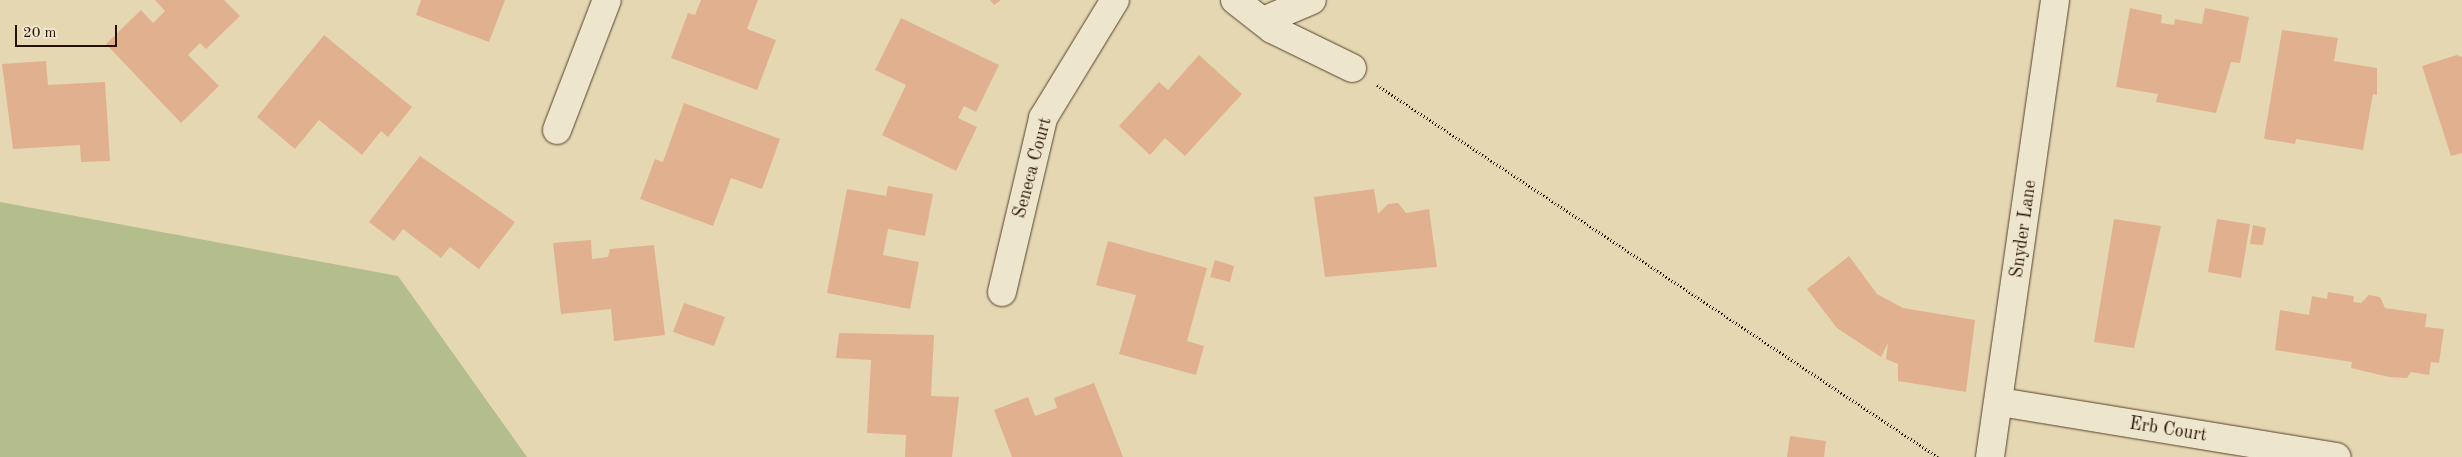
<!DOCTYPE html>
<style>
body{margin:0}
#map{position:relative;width:2462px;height:457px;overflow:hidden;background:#e5d7b2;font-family:"Old Standard TT",serif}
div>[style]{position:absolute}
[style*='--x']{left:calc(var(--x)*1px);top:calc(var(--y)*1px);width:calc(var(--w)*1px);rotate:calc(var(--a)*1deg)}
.green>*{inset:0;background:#b4be8d}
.building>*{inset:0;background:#e1b18f}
.path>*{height:3px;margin-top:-1.5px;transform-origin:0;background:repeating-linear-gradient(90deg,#261102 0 1px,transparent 0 3.5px)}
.roads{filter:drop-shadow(0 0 1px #56422e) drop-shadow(0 0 1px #56422e)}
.minor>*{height:28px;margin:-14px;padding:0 14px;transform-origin:14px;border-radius:14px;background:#eee5cd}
span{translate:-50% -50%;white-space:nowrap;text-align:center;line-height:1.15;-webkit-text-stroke:4px #eee5cd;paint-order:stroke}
.street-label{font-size:18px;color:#261102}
.scale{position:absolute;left:15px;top:25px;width:102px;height:22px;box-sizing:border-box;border:2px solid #261102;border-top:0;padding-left:6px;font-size:15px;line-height:18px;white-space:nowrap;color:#261102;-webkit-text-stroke:4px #eee5cd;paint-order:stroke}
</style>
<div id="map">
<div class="green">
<div style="clip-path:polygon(0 202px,398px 276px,527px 457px,0 457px)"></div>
</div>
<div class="building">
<div style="clip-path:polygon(155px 0,224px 0,240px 16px,206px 49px,200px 43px,188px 55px,219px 86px,181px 123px,106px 44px,141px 10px,153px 23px,165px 11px)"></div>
<div style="clip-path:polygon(421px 0,505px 0,489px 42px,416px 15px)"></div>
<div style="clip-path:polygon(701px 0,758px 0,747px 29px,776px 40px,757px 90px,671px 58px,688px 13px,695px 15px)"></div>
<div style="clip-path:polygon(990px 0,1001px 0,994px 5px)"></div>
<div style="clip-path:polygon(2130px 8px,2162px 15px,2161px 23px,2174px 25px,2175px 19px,2202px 24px,2205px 8px,2249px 17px,2240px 63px,2231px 62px,2216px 113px,2156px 102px,2158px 94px,2116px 87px)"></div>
<div style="clip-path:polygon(901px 18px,999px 65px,976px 112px,964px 106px,958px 118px,977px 127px,956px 171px,882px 135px,906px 85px,875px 70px)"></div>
<div style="clip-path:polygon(2282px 30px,2338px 38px,2334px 61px,2377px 68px,2377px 95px,2373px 94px,2363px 150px,2296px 139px,2295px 144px,2264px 139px)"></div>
<div style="clip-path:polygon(324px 35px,412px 107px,388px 137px,381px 131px,362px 155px,319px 120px,295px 149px,257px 117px)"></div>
<div style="clip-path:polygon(1199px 55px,1242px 94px,1185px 156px,1165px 138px,1150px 155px,1119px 126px,1159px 82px,1168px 90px)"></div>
<div style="clip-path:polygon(2457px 55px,2462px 57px,2462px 153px,2451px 156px,2422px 66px)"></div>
<div style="clip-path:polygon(46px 61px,48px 85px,105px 82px,110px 161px,81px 162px,80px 145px,13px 149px,2px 64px)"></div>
<div style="clip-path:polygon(684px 103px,780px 139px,762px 189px,731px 178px,713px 226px,640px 199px,655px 159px,663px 162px)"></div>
<div style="clip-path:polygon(420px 156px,515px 222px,479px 269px,450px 247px,441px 258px,403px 229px,394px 241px,369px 222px)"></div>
<div style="clip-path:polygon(888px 186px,933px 194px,925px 236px,888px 229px,883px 255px,919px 262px,910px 309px,827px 293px,847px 189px,886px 196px)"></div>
<div style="clip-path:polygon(1374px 189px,1378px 214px,1388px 204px,1398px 203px,1406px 213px,1429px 209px,1437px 267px,1325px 277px,1314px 197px)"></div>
<div style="clip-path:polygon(2114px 219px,2161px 226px,2134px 348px,2094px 342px)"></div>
<div style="clip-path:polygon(2217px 219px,2250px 224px,2241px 278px,2208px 272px)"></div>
<div style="clip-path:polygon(2253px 225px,2266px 228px,2263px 245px,2250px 244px)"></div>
<div style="clip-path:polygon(591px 240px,592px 259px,608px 257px,610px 249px,654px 245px,665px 335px,614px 341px,611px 309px,561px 314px,553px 243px)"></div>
<div style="clip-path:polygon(1108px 241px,1207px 268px,1187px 341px,1204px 346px,1196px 375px,1119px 354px,1136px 295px,1096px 285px)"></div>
<div style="clip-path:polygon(1849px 256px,1877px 294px,1903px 308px,1975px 320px,1966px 392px,1898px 381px,1898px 364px,1886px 359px,1888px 343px,1881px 357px,1837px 328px,1807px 289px)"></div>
<div style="clip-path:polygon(1215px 260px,1234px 266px,1230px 282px,1210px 277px)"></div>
<div style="clip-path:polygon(2328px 292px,2354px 296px,2353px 302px,2361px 303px,2369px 295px,2380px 297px,2385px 308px,2427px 314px,2425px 327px,2444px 329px,2439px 363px,2431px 362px,2429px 375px,2411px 372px,2407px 378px,2389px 377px,2351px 368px,2352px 362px,2275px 350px,2280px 310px,2309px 315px,2312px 296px,2327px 299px)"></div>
<div style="clip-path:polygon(684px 303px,725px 317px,714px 346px,673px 332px)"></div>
<div style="clip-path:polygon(839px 333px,934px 335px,931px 396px,959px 397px,952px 457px,905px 457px,906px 435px,867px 433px,871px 360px,836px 358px)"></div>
<div style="clip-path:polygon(1094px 383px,1123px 457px,1012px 457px,994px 410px,1028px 397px,1035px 416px,1057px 408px,1054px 398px)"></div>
<div style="clip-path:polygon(1790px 436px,1826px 441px,1824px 457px,1787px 457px)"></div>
</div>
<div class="path">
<div style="--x:1377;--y:85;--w:673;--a:33.55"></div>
</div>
<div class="roads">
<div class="minor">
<div style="--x:1235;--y:0;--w:47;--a:38.1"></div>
<div style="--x:1272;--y:29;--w:89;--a:26"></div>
<div style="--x:1263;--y:21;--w:53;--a:-23.2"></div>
<div style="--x:557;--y:130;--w:139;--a:-69"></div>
<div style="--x:1002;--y:292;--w:179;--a:-76.7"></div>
<div style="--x:1043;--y:118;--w:138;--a:-58.6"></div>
<div style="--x:2000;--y:402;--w:341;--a:9.3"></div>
<div style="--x:1990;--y:457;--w:462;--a:-81.9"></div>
</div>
</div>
<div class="street-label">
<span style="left:1033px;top:168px;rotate:-75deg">Seneca Court</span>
<span style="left:2024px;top:229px;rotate:-82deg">Snyder Lane</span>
<span style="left:2168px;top:430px;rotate:9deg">Erb Court</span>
</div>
<div class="scale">20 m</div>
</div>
